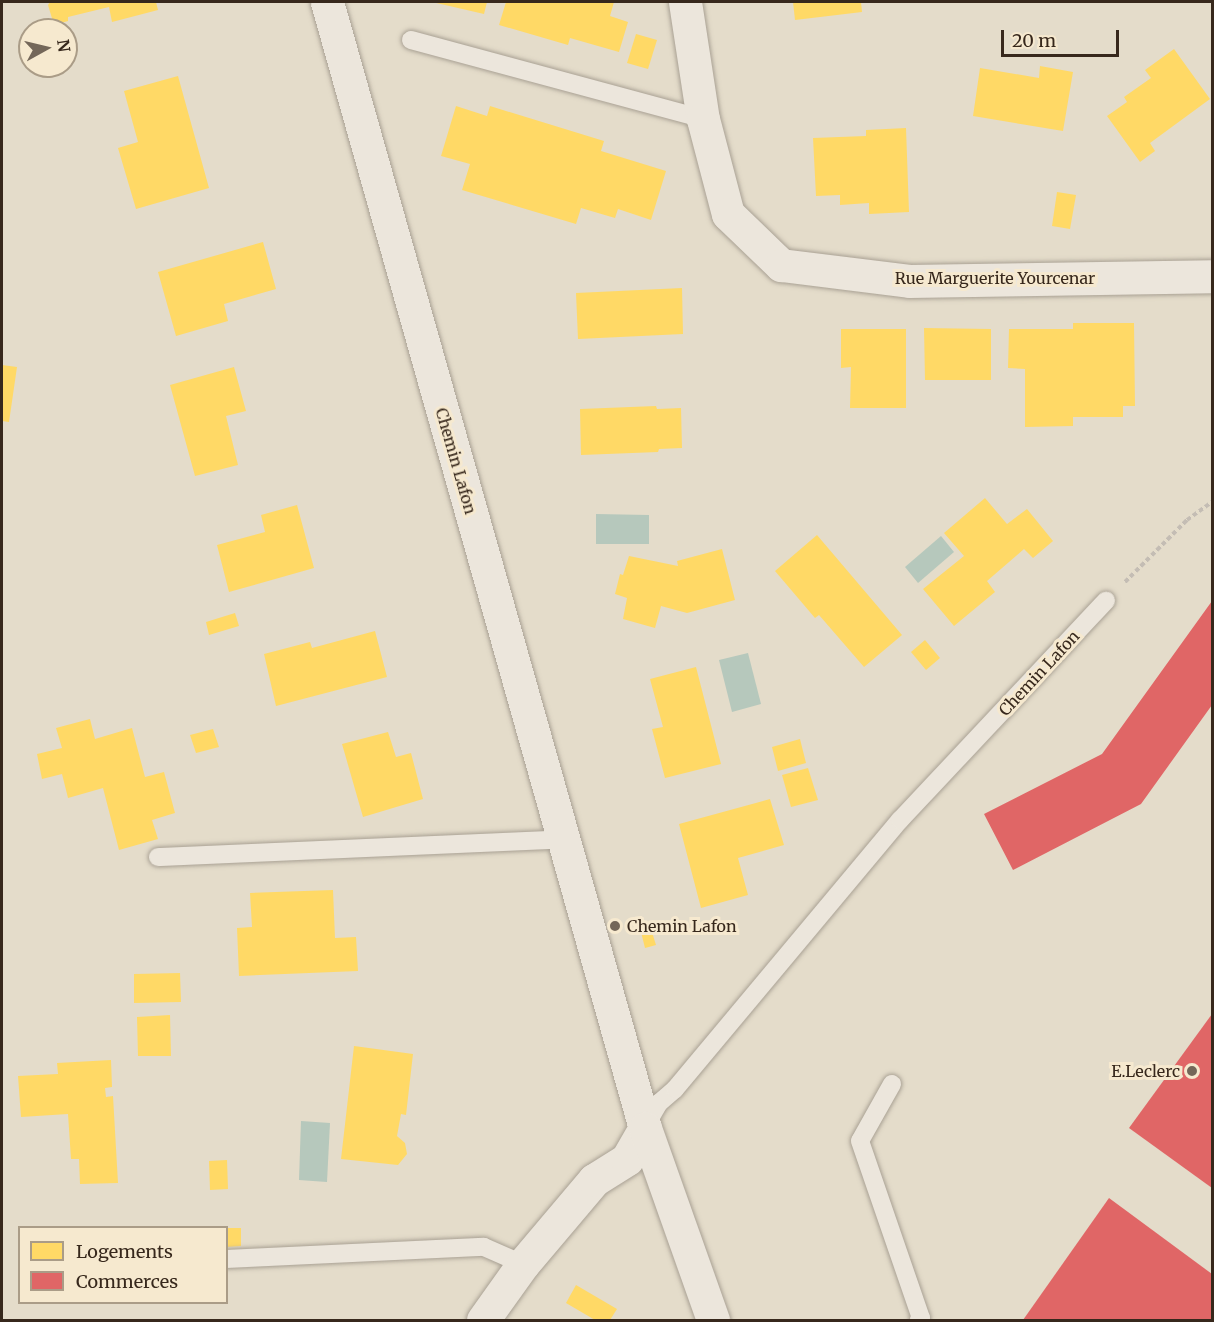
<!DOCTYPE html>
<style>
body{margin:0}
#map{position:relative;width:1214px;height:1322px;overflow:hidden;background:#e4dcca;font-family:Merriweather,serif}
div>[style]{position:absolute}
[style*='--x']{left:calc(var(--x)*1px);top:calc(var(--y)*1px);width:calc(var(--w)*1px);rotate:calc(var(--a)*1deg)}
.water>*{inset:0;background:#b6c8bc}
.homes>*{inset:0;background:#ffd966}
.shops>*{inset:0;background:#e06666}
.path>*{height:4px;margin-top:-2px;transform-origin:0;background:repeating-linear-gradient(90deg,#c4bdb4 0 4.5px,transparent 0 7.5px)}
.roads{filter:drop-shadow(0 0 2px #a9a194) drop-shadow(0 0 2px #a9a194)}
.lane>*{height:18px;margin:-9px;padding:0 9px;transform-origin:9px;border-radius:9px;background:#ece6dc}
.street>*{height:33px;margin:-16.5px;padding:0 16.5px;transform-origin:16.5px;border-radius:16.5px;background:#ece6dc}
.secondary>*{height:33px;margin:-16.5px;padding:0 16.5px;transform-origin:16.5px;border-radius:16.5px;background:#ece6dc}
.dots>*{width:16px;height:16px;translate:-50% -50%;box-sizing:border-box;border:3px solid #f6e9cf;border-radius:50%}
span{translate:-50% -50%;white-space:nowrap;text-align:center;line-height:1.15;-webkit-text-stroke:6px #f6e9cf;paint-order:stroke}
.street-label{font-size:16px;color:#37281c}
.poi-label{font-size:16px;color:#37281c}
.left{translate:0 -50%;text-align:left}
.right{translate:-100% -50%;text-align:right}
.frame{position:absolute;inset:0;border:3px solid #37281c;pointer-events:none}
.legend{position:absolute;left:18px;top:1226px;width:210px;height:78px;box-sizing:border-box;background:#f6e9cf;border:2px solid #aa9c87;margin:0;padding:8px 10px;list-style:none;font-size:18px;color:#37281c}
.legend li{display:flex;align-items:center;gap:12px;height:30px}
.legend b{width:30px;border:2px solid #aa9c87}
.north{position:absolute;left:18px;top:18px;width:60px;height:60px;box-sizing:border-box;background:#f6e9cf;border:2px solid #aa9c87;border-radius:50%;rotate:82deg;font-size:16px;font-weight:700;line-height:24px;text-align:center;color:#37281c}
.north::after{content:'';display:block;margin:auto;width:21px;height:27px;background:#746759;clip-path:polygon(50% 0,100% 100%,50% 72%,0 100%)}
.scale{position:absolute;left:1001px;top:30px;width:118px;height:27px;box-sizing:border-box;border:3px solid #37281c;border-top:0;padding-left:8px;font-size:18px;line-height:21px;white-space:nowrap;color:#37281c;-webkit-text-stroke:4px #f6e9cf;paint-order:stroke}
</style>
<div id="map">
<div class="water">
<div style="clip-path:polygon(596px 514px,649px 515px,649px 544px,596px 544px)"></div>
<div style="clip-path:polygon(941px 536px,954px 552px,918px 583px,905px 567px)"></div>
<div style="clip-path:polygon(748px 653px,761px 704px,732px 712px,719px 660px)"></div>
<div style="clip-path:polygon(301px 1121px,330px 1123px,327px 1182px,299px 1180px)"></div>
</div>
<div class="homes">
<div style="clip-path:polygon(50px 2px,156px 2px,158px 10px,112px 22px,109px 7px,68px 17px,68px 21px,54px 25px,48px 5px)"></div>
<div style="clip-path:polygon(432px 2px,487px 2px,484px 14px)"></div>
<div style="clip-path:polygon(506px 2px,614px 2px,610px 16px,628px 22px,619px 52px,570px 38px,568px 45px,499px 25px)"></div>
<div style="clip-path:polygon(793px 2px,861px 2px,862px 12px,795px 20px)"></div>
<div style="clip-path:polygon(636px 34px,657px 40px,648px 69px,627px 63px)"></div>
<div style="clip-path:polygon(1174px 49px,1210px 99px,1150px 143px,1155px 151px,1140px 162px,1107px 116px,1127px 102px,1124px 97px,1151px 78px,1145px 70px)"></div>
<div style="clip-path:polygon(1040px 66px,1073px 72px,1063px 131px,973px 116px,980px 68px,1039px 78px)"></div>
<div style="clip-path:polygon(178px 76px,209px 188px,136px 209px,118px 148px,138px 142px,124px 91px)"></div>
<div style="clip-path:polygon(456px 106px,487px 116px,490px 106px,604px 141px,601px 151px,666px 171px,651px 220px,618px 209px,615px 218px,581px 208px,576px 224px,462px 190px,470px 164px,441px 156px)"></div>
<div style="clip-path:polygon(906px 128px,909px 212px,869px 214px,869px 203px,840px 205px,840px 195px,816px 196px,813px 138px,866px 136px,866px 130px)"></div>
<div style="clip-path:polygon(1057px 192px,1076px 195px,1070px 229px,1052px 226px)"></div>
<div style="clip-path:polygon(263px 242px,276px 289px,224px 304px,228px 321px,176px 336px,158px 272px)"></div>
<div style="clip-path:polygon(682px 288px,683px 334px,578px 339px,576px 293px)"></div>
<div style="clip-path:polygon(1073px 323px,1134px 323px,1135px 406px,1123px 406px,1123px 417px,1073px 417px,1073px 426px,1025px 427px,1025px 369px,1008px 368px,1009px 329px,1073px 329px)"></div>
<div style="clip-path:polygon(924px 328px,991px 329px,991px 380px,925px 380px)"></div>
<div style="clip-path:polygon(841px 329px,906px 329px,906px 408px,850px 408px,851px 367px,841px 368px)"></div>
<div style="clip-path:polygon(2px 365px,17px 367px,9px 422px,2px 421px)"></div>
<div style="clip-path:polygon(234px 367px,246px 411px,226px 416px,238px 465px,195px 476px,170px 385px)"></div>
<div style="clip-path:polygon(656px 406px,657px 409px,681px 408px,682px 448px,659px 449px,658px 452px,581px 455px,580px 409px)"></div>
<div style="clip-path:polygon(985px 498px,1007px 524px,1027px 509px,1053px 541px,1033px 558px,1024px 549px,987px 581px,995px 592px,954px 626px,923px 589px,964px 556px,944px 533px)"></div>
<div style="clip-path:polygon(297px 505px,314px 568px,229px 592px,217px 545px,265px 532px,261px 515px)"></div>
<div style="clip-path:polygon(817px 535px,902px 635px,864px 667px,819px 615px,815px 618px,775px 571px)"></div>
<div style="clip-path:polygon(722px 549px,735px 600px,687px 613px,661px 606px,655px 628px,623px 619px,627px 598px,615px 594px,620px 574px,623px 575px,629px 556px,678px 566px,677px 561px)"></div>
<div style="clip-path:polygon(235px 613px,239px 626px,209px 635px,206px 622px)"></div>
<div style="clip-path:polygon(375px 631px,387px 677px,276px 706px,264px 654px,310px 642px,312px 648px)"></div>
<div style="clip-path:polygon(925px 640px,940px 658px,926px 670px,911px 652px)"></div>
<div style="clip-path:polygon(696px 667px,721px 764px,665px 778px,652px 729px,663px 727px,650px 679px)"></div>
<div style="clip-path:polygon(90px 719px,95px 739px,132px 728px,145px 777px,164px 772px,175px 813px,152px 820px,158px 839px,119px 850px,103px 788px,68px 798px,62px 774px,42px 779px,37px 754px,62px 748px,56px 728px)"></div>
<div style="clip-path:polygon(213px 729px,219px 747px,196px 753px,190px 735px)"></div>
<div style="clip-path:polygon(388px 732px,396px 757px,411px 753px,423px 799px,363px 817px,342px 744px)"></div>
<div style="clip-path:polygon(800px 739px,806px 763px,778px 771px,772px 747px)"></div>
<div style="clip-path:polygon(808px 768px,818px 800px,791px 807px,782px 775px)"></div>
<div style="clip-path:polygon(770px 799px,784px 845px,738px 858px,748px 895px,701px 908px,679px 824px)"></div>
<div style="clip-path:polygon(333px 890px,335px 938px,356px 937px,358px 971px,239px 976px,237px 928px,252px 927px,250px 893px)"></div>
<div style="clip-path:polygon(651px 929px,656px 945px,645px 948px,641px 932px)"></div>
<div style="clip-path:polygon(180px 973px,181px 1002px,134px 1003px,134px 974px)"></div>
<div style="clip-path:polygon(170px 1015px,171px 1056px,138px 1056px,137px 1017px)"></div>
<div style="clip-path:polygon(354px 1046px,413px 1054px,406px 1115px,401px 1114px,397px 1136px,405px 1143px,407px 1154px,398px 1165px,341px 1159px)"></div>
<div style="clip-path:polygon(111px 1060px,112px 1087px,105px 1088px,106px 1097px,113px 1096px,118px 1183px,80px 1184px,79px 1159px,71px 1159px,68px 1114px,21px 1117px,18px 1076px,58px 1074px,57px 1063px)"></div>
<div style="clip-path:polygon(227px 1160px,228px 1189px,210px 1190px,209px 1161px)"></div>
<div style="clip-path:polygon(226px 1228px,241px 1228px,241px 1246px,226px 1247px)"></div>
<div style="clip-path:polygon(576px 1285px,617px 1309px,610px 1320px,595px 1320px,566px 1303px)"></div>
</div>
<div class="shops">
<div style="clip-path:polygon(1212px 601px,1212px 705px,1141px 804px,1013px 870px,984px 814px,1102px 754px)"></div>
<div style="clip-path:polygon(1212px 1014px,1212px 1188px,1129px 1128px)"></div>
<div style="clip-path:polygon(1109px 1198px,1212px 1274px,1212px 1320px,1023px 1320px)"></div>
</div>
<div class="path">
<div style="--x:1125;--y:582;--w:88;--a:-45"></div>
<div style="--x:1187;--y:520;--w:31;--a:-36"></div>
</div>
<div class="roads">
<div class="lane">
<div style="--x:411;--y:40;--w:302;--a:15.1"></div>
<div style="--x:158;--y:857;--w:405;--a:-2.5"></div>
<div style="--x:892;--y:1084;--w:65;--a:119.3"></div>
<div style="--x:860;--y:1141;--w:187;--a:71"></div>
<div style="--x:921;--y:1318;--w:3;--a:135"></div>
<div style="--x:645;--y:1127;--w:28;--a:-60"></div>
<div style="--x:659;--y:1103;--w:21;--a:-41"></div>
<div style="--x:675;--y:1089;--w:351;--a:-50.1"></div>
<div style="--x:900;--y:820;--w:301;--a:-46.8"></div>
<div style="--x:226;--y:1259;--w:258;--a:-2.7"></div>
<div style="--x:484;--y:1247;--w:43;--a:23.6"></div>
</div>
<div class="street">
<div style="--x:685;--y:2;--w:118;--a:81.3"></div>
<div style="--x:703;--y:119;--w:98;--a:75.3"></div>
<div style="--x:728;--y:214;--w:74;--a:43.9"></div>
<div style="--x:781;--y:265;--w:129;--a:7.1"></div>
<div style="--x:909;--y:281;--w:303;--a:-0.9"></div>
<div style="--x:483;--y:1320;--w:69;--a:-54.5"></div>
<div style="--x:523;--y:1264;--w:110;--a:-49.8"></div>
<div style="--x:594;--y:1180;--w:39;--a:-32"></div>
<div style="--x:627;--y:1159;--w:36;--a:-60"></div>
</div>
<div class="secondary">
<div style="--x:327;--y:2;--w:1170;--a:74.23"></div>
<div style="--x:645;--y:1128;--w:204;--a:70.5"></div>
</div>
</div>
<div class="dots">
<div style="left:615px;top:926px;background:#746759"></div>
<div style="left:1192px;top:1071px;background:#746759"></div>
</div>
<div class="street-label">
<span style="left:995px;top:278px">Rue Marguerite Yourcenar</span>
<span style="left:456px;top:461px;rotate:74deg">Chemin Lafon</span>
<span style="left:1039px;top:673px;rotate:-47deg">Chemin Lafon</span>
</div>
<div class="poi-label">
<span class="left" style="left:627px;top:926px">Chemin Lafon</span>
<span class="right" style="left:1180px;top:1071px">E.Leclerc</span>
</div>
<div class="frame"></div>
<ul class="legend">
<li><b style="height:16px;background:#ffd966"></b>Logements</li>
<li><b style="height:16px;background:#e06666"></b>Commerces</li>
</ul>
<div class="north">N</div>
<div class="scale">20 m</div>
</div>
